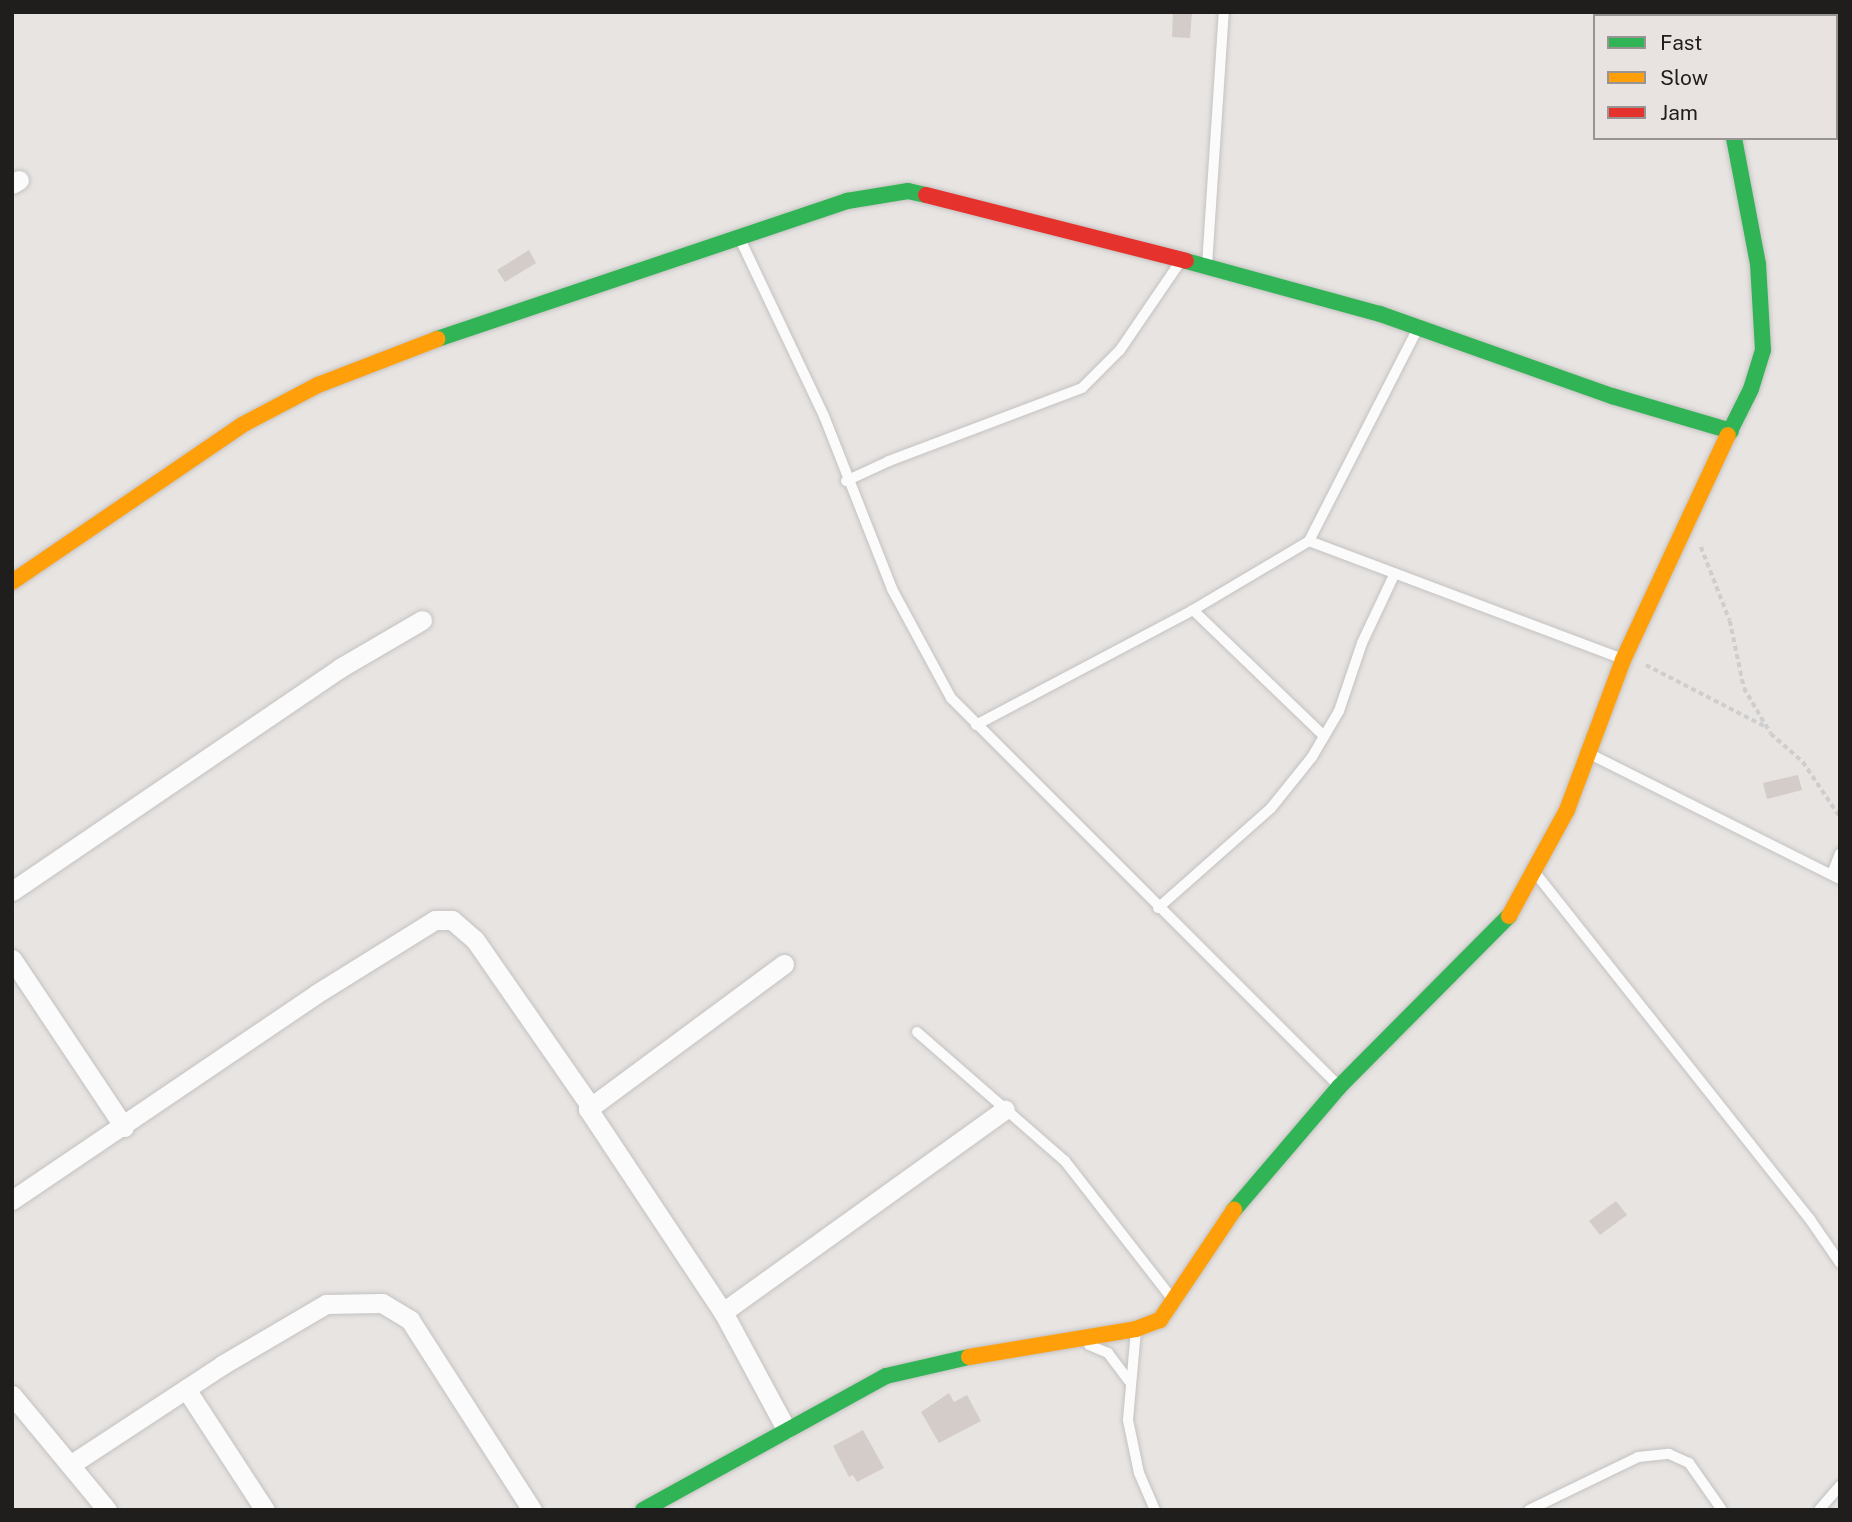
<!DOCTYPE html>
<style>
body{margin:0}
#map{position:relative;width:1852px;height:1522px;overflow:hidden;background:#e7e4e2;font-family:"Public Sans",sans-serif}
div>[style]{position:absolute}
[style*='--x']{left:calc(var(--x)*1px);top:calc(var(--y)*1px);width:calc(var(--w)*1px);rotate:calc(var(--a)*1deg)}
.building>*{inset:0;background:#d4ccc8}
.path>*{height:3.5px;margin-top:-1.75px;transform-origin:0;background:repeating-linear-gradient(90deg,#cecece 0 5px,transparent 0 8.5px)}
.roads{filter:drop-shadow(0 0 2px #c4c2c0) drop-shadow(0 0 2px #c4c2c0)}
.lane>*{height:10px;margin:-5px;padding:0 5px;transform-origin:5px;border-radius:5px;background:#fbfbfb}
.street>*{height:19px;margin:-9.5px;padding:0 9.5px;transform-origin:9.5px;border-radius:9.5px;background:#fbfbfb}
.fast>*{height:16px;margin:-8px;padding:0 8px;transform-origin:8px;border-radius:8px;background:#30b455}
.slow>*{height:16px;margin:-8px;padding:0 8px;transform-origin:8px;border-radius:8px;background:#ff9f0a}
.jam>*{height:16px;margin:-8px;padding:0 8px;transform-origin:8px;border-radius:8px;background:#e5322d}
span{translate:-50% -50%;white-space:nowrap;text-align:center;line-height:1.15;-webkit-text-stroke:6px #e8e3e1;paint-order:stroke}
.frame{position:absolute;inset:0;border:14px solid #1f1e1d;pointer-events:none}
.legend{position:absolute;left:1593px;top:14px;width:245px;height:126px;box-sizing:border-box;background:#e8e3e1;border:2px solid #989493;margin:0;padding:9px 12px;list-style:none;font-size:21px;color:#1f1e1d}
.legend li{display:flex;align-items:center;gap:14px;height:35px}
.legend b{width:35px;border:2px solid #989493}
</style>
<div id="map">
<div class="building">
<div style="clip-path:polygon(1173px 12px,1192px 12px,1190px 38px,1172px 37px)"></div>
<div style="clip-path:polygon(529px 250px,536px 263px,505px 282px,497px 270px)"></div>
<div style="clip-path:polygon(1798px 775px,1802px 790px,1767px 799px,1763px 783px)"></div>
<div style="clip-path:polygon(1616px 1201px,1627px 1215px,1600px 1235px,1589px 1221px)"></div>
<div style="clip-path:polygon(949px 1393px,954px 1402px,967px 1395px,981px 1421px,939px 1443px,921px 1412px)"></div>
<div style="clip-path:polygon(863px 1430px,884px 1468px,857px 1482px,853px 1475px,849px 1477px,833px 1446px)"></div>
</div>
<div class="path">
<div style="--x:1701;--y:547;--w:79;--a:68.6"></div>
<div style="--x:1730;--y:621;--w:68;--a:78.2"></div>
<div style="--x:1744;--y:688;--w:53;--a:59.6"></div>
<div style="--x:1771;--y:734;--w:43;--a:41.2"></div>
<div style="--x:1803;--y:762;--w:66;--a:56.1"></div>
<div style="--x:1646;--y:665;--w:133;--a:27.3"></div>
</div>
<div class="roads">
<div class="lane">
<div style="--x:1836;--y:67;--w:4;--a:-14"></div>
<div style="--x:740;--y:239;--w:196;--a:64.6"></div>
<div style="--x:824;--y:416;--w:186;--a:68.5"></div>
<div style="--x:892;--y:589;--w:124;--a:61.6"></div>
<div style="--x:951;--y:698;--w:549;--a:45"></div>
<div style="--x:1207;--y:265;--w:254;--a:-86.2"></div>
<div style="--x:846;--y:481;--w:47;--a:-24.9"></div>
<div style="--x:889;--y:461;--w:206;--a:-20.7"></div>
<div style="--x:1082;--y:388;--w:54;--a:-45"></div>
<div style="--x:1120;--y:350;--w:107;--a:-55.7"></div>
<div style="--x:1309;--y:541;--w:332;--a:20.6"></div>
<div style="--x:1193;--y:610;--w:182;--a:43.9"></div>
<div style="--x:976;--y:725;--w:246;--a:-27.9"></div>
<div style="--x:1193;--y:610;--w:135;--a:-30.7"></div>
<div style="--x:1309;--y:541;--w:239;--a:-62.9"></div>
<div style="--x:1590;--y:754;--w:280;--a:26.6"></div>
<div style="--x:1832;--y:874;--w:22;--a:-69"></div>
<div style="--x:1537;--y:875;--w:438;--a:51.6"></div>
<div style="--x:1809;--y:1218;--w:55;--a:55.4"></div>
<div style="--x:1158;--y:908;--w:151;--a:-41.5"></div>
<div style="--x:1271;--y:808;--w:65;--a:-51.2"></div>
<div style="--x:1312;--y:757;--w:53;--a:-59.6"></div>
<div style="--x:1339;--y:711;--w:72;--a:-71.3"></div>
<div style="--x:1362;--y:643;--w:77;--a:-64.8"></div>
<div style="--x:917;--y:1032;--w:196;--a:41.1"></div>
<div style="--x:1065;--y:1161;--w:172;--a:52.1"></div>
<div style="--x:1136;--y:1330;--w:90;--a:95.1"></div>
<div style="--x:1128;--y:1420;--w:54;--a:78.3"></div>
<div style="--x:1139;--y:1473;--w:40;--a:66.6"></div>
<div style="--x:1089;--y:1345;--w:21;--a:23"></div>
<div style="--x:1108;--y:1353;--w:35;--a:53"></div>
<div style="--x:1529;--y:1510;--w:121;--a:-25.9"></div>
<div style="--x:1638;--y:1457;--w:31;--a:-6"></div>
<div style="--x:1669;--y:1454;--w:22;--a:24"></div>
<div style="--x:1689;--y:1463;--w:57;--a:54.9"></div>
<div style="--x:1819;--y:1510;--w:32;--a:-49"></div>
</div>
<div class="street">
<div style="--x:1709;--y:12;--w:4;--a:76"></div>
<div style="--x:12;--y:184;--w:8;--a:-30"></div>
<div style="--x:12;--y:891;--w:397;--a:-34.2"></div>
<div style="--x:340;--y:668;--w:95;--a:-30.3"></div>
<div style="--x:12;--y:959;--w:202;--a:56.3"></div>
<div style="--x:784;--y:964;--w:244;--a:143.5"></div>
<div style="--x:588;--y:1109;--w:244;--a:56.4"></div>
<div style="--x:723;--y:1312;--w:133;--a:61.7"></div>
<div style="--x:12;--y:1200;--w:367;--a:-34.1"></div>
<div style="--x:316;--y:994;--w:140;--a:-31.9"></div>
<div style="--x:435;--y:920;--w:17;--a:0"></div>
<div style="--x:452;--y:920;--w:30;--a:41"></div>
<div style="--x:475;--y:940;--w:200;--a:55.2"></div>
<div style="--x:723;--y:1312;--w:347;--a:-35.7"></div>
<div style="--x:186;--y:1389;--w:145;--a:56.9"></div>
<div style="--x:12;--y:1395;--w:149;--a:50.4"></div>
<div style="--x:70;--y:1465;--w:182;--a:-33.3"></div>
<div style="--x:222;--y:1365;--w:121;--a:-30.4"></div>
<div style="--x:326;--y:1304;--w:56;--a:-1"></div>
<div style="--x:382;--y:1303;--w:33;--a:31"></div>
<div style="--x:410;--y:1320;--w:226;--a:57.3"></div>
</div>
<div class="fast">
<div style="--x:1186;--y:261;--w:201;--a:15.3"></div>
<div style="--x:1380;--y:314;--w:246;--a:19.5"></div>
<div style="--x:1612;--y:396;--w:124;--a:16.4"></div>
<div style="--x:437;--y:339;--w:433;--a:-18.6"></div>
<div style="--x:847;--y:201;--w:62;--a:-9.3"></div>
<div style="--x:908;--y:191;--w:18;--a:13"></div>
<div style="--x:1728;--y:435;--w:51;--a:-63.4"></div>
<div style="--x:1751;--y:389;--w:41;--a:-72.9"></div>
<div style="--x:1763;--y:350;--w:86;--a:-93.3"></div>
<div style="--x:1758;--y:264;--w:128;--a:-100.8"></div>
<div style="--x:1234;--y:1210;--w:162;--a:-49.5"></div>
<div style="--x:1339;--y:1087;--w:241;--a:-45.2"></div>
<div style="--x:643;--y:1510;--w:277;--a:-28.9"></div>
<div style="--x:886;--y:1376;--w:85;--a:-12.9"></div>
</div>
<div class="slow">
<div style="--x:12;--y:582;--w:278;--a:-34.3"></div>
<div style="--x:242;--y:425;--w:86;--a:-27.8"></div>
<div style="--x:318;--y:385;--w:128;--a:-21.1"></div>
<div style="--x:1509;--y:916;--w:121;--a:-61.3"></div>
<div style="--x:1567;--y:810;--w:160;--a:-69.5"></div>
<div style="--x:1623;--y:660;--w:248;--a:-65"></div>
<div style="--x:969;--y:1357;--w:169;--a:-9.5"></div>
<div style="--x:1136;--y:1329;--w:26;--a:-21"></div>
<div style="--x:1160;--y:1320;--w:133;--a:-56.1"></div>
</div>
<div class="jam">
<div style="--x:926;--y:195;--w:268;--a:14.2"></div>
</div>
</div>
<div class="frame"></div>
<ul class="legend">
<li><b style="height:9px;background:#30b455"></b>Fast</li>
<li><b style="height:9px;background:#ff9f0a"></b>Slow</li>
<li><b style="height:9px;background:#e5322d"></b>Jam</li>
</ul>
</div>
